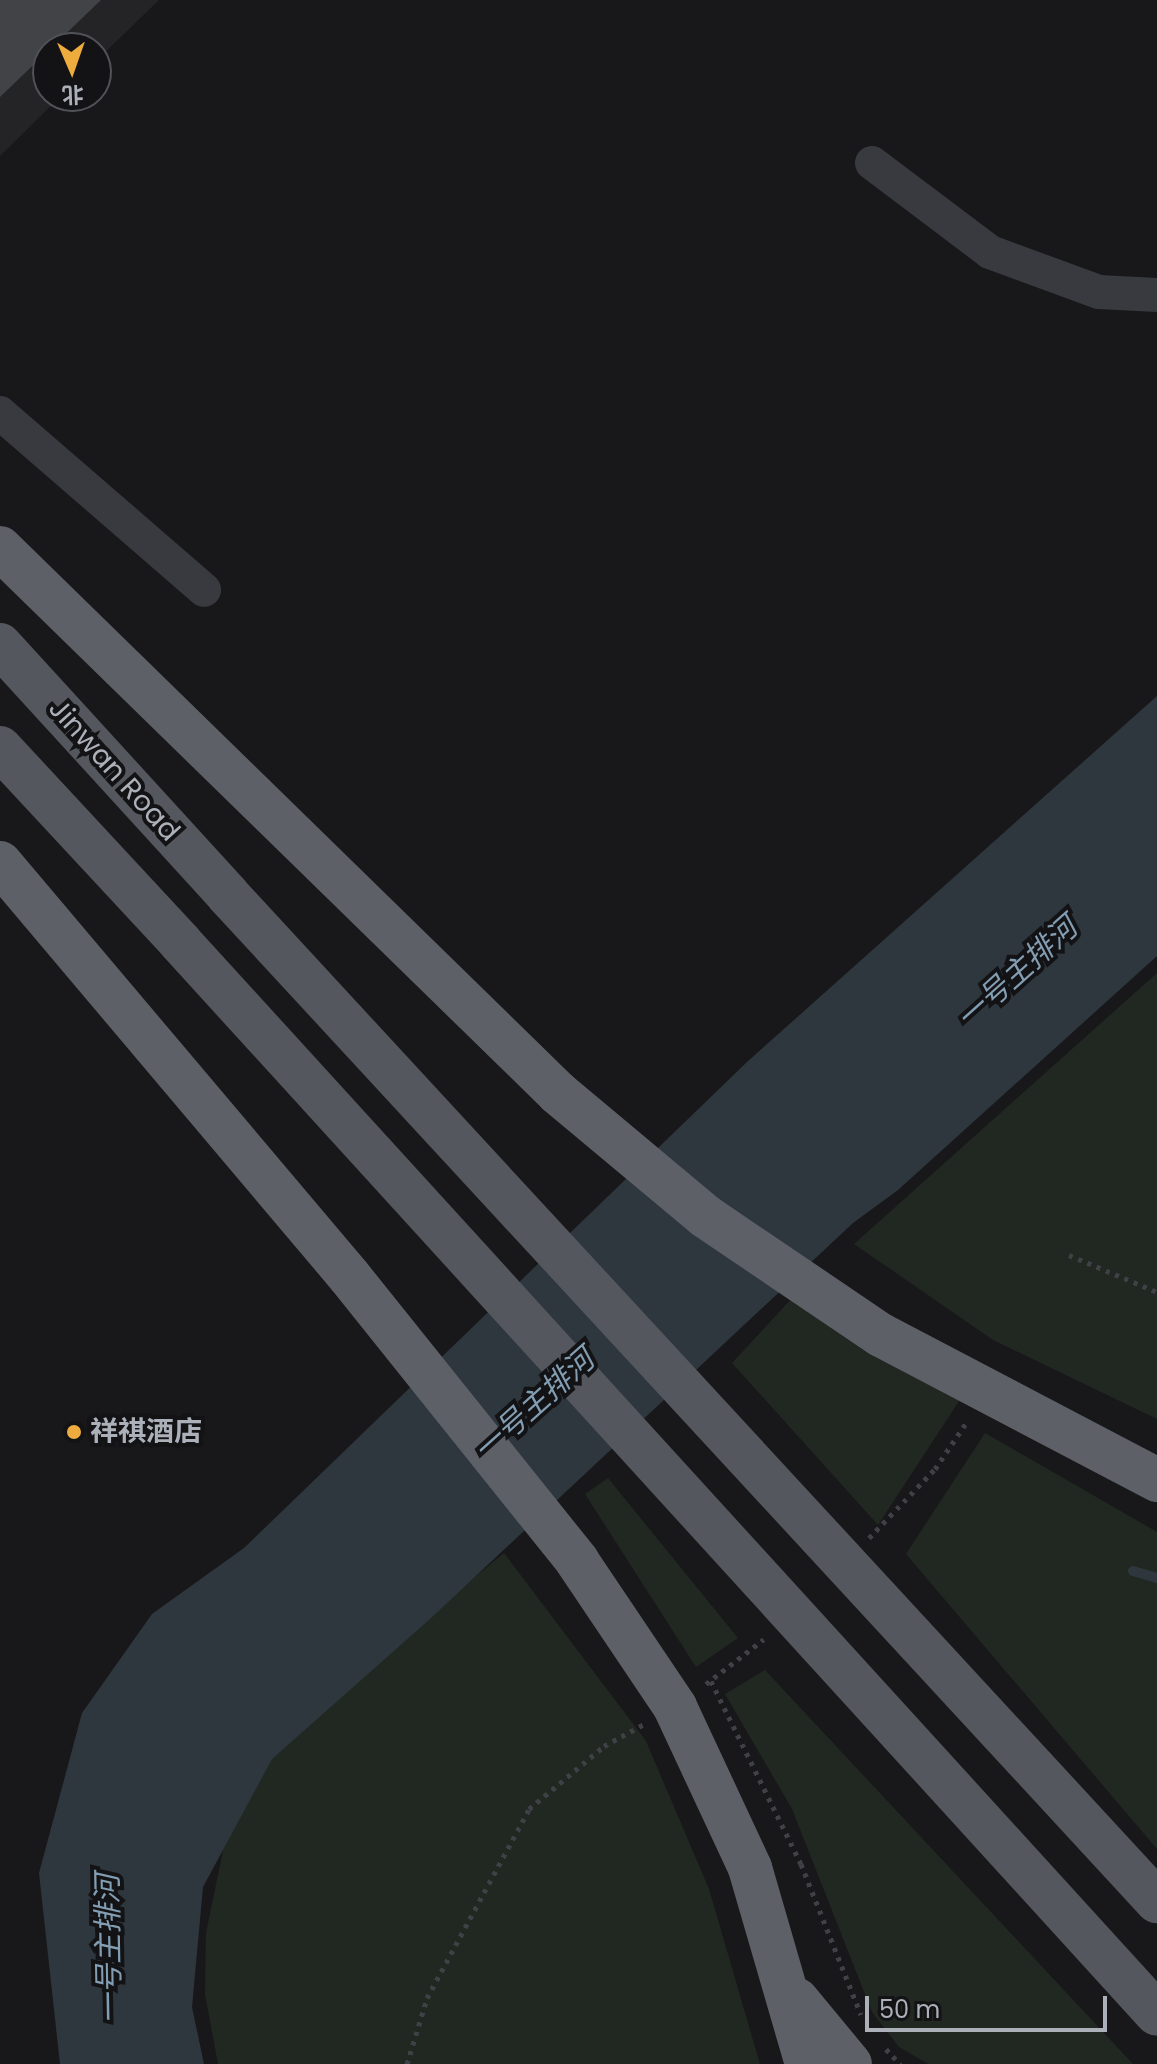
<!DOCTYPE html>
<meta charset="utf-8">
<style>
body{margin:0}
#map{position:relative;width:1157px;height:2064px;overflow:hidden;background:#18181a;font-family:Poppins,"Noto Sans SC",sans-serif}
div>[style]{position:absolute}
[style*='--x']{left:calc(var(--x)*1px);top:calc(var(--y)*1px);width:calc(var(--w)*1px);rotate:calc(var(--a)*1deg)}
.built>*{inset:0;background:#242427}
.green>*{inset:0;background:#202821}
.water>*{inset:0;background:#2e373e}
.stream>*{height:10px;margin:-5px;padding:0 5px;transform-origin:5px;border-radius:5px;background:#2e373e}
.building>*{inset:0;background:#424347}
.path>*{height:5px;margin-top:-2.5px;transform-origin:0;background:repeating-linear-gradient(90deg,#3f4146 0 4px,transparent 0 10px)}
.minor>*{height:34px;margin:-17px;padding:0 17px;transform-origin:17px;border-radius:17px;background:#393a3f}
.primary>*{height:44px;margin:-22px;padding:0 22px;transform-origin:22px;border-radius:22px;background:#55575e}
.trunk>*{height:44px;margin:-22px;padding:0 22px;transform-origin:22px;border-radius:22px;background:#5d6067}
.primary-bridge>*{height:44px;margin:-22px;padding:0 22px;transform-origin:22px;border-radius:22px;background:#55575e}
.dots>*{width:22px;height:22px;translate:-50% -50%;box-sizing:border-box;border:4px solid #131315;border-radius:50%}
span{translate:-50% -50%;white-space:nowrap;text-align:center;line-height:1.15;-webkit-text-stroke:8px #131315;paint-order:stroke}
.street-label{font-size:28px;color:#abb0b9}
.poi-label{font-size:28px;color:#abb0b9;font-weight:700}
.left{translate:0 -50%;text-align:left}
.water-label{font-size:30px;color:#839eb3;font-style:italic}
.north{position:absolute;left:32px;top:32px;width:80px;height:80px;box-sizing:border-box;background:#131315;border:2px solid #505257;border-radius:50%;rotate:178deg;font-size:22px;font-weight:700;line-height:32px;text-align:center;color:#abb0b9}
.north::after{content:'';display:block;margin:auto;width:28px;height:36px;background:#edac3d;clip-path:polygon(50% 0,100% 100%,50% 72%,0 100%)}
.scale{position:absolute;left:865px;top:1996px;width:242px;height:36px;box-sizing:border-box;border:4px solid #abb0b9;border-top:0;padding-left:10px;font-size:24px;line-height:28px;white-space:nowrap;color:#abb0b9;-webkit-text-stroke:6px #131315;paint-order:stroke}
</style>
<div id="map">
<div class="built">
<div style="clip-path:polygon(0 0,159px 0,96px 61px,96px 48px,48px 48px,48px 96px,61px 96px,0 156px)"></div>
</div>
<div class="green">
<div style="clip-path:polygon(1157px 973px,1157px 1419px,993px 1340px,854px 1244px)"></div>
<div style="clip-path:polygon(795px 1295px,963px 1395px,878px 1525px,732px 1363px)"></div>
<div style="clip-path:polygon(985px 1433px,1157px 1532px,1157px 1849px,906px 1554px)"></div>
<div style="clip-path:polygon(608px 1478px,738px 1638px,696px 1667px,585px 1494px)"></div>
<div style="clip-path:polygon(504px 1553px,646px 1741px,709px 1889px,760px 2064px,218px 2064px,205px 1994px,206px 1933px,225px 1841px,261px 1771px,319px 1706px)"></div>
<div style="clip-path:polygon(765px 1670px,1133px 2064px,928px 2064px,899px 2047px,872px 2012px,792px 1809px,725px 1694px)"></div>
</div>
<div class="water">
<div style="clip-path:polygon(1157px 696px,1157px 956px,898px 1190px,853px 1223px,430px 1619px,272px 1759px,203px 1887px,192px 2007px,204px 2064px,60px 2064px,39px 1873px,82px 1713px,152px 1614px,244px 1548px,747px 1062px)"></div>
</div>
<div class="stream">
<div style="--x:1133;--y:1571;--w:25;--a:16"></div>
</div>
<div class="building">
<div style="clip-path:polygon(0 0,101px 0,0 97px)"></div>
</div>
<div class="path">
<div style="--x:1069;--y:1255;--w:95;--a:22.8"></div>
<div style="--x:869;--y:1538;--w:95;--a:-46.3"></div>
<div style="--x:935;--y:1469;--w:59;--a:-56"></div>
<div style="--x:711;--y:1681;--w:204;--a:63.8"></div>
<div style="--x:801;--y:1864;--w:162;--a:68.3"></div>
<div style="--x:706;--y:1684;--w:73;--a:-37.8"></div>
<div style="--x:886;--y:2049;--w:21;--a:47"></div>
<div style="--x:407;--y:2064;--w:69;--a:-73.1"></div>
<div style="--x:427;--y:1998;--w:215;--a:-61.6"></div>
<div style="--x:529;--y:1809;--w:98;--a:-40"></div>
<div style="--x:604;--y:1746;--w:46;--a:-28.8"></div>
</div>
<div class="minor">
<div style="--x:872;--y:163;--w:148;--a:37"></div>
<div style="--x:990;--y:252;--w:116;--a:20.2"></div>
<div style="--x:1099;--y:292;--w:58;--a:3"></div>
<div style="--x:0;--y:413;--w:270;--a:40.9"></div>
</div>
<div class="primary">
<div style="--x:0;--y:645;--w:337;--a:47.6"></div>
<div style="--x:0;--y:748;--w:265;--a:47.1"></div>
</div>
<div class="trunk">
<div style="--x:0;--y:548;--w:780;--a:44.32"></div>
<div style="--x:558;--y:1093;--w:192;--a:39.9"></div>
<div style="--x:705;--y:1216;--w:212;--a:34.1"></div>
<div style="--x:881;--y:1335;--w:312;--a:27.7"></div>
<div style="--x:0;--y:863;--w:541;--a:49.8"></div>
<div style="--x:349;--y:1276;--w:365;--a:51.3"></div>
<div style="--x:577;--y:1561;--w:176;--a:56.1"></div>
<div style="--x:675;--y:1707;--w:178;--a:65"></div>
<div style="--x:750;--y:1868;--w:204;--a:73.8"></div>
<div style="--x:797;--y:2000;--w:83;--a:50.4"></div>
</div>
<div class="primary-bridge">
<div style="--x:227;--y:894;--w:1371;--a:47.28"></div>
<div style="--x:180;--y:942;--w:1450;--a:47.65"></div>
</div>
<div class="dots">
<div style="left:74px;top:1432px;background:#edac3d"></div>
</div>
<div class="street-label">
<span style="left:114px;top:770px;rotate:48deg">Jinwan Road</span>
</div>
<div class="poi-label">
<span class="left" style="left:90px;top:1432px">祥祺酒店</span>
</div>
<div class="water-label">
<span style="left:1017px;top:973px;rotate:-42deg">一号主排河</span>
<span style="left:534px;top:1405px;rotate:-42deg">一号主排河</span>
<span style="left:109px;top:1949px;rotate:-91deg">一号主排河</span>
</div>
<div class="north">北</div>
<div class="scale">50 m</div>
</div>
